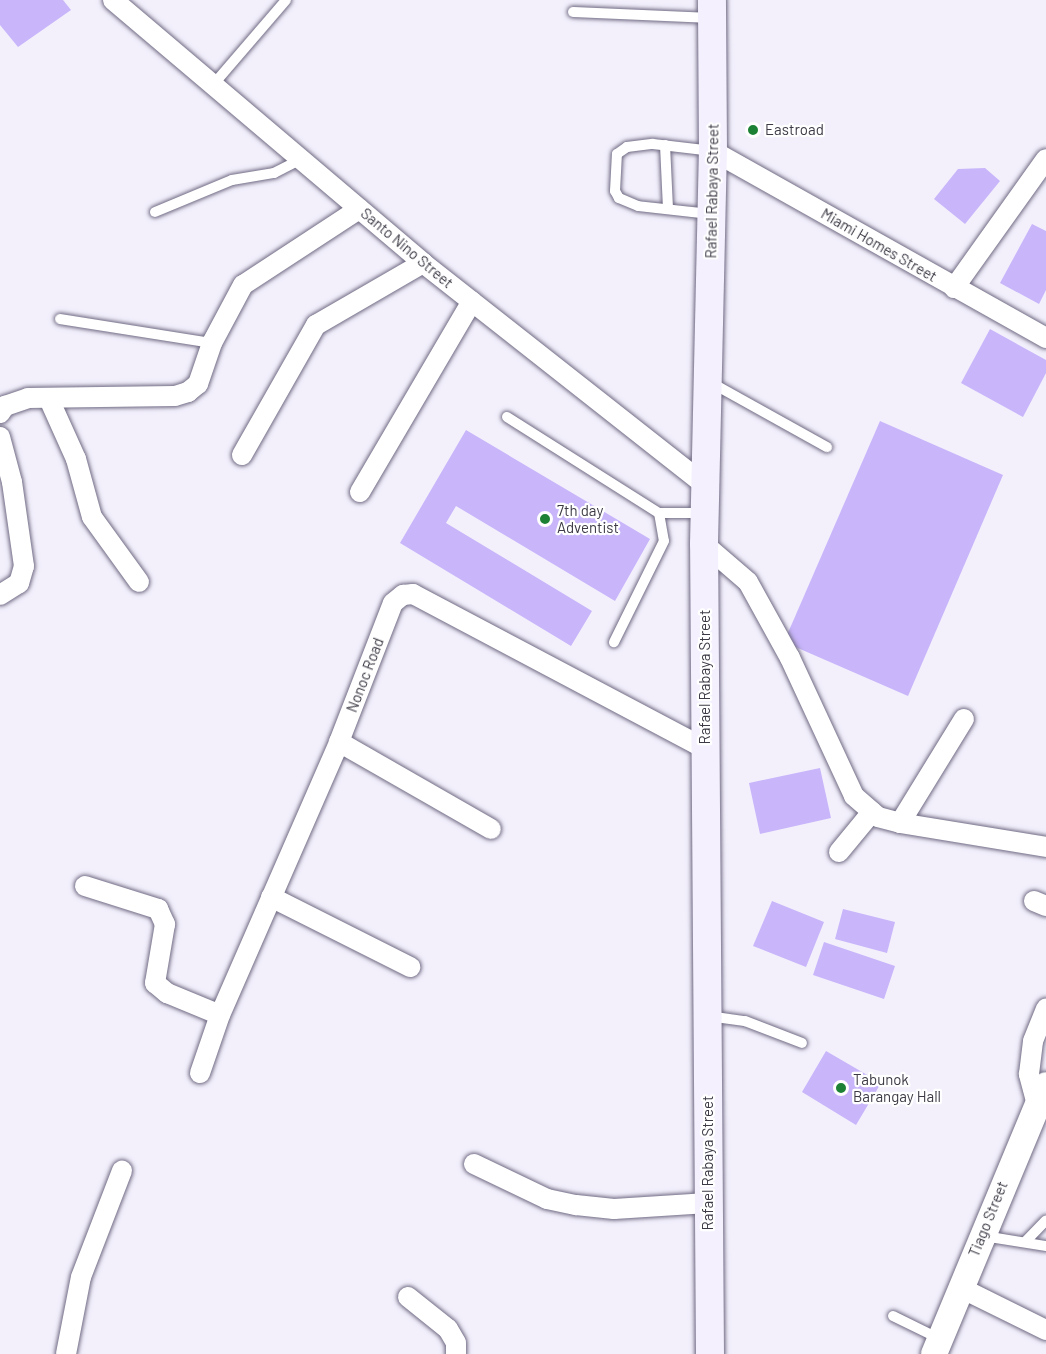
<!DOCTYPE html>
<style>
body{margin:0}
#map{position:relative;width:1046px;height:1354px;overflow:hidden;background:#f3f0fc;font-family:Barlow,sans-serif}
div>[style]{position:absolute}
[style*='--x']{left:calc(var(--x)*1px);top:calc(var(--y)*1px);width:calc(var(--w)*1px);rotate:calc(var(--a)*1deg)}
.building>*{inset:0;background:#c8b5fa}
.roads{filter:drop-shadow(0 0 2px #706a83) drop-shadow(0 0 2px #706a83)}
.service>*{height:10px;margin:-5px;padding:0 5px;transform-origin:5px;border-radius:5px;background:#fff}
.minor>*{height:20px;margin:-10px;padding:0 10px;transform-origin:10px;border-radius:10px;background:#fff}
.tertiary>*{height:26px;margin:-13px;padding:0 13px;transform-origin:13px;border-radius:13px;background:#fff}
.secondary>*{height:28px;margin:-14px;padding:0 14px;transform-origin:14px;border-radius:14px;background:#f4f0fe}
.dots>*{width:16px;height:16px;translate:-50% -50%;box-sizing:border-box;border:3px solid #fff;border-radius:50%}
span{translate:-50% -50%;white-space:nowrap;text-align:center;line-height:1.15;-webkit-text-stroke:4.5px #fff;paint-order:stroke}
.poi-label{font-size:15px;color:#3d3a45}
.left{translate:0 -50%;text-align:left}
.street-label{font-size:15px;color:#3d3a45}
</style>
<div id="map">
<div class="building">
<div style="clip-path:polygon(0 0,63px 0,71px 10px,18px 47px,0 25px)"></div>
<div style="clip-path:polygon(985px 168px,1000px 181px,965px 224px,934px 199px,958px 169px)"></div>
<div style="clip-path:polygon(1032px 224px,1046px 231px,1046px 290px,1039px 304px,1000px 283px)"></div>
<div style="clip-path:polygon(990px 329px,1046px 360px,1046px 373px,1023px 417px,961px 383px)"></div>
<div style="clip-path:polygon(880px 421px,1003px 475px,908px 696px,784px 642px)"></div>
<div style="clip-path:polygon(466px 430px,650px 539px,615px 601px,456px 506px,446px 523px,592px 611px,571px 646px,400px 543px)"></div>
<div style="clip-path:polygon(820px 768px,831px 818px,760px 834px,749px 783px)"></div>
<div style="clip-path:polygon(772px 901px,824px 922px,806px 967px,753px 946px)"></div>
<div style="clip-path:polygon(843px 909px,895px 922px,887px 953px,835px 939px)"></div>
<div style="clip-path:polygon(824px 942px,895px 966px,884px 999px,813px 975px)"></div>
<div style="clip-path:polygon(826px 1051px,881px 1083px,856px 1125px,802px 1092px)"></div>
</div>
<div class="roads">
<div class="service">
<div style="--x:573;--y:12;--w:139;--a:2.5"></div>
<div style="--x:213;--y:85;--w:112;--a:-49.3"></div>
<div style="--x:665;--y:145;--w:64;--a:87.3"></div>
<div style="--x:155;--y:212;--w:83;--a:-22.6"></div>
<div style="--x:232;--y:180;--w:43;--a:-9.5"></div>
<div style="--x:274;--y:173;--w:30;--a:-27"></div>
<div style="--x:710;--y:214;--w:72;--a:-173.7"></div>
<div style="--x:638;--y:206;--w:21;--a:-157"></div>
<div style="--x:619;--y:198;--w:8;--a:-120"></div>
<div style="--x:615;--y:191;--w:37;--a:-87"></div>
<div style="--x:617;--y:154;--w:12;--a:-35"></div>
<div style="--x:627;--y:147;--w:26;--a:-7"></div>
<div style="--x:653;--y:144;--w:60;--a:6.7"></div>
<div style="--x:60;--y:319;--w:154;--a:9"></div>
<div style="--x:710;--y:382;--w:134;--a:29.1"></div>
<div style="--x:507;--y:417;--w:180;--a:32.3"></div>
<div style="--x:659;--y:513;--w:28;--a:80"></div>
<div style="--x:664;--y:541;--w:113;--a:116.3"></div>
<div style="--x:659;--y:513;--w:45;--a:0"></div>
<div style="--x:708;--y:1016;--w:37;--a:8"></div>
<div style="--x:745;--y:1021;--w:61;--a:21.1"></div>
<div style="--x:986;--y:1231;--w:12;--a:35"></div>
<div style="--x:996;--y:1238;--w:51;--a:9.1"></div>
<div style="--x:1025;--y:1242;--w:30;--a:-46"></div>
<div style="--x:893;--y:1316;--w:52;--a:26.1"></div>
</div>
<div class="minor">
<div style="--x:113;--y:0;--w:407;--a:40.3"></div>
<div style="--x:423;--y:263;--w:362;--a:38.2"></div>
<div style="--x:713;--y:151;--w:382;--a:29.3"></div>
<div style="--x:954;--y:288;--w:158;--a:-54.5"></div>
<div style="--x:49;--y:399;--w:66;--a:65.8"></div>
<div style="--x:76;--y:459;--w:60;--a:74.6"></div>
<div style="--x:92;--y:517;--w:80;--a:54.1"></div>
<div style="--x:0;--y:413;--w:9;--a:-54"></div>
<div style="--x:5;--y:406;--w:24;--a:-19"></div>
<div style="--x:28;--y:398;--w:147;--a:-0.8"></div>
<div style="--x:175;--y:396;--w:14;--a:-17"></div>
<div style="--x:188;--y:392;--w:13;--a:-39"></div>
<div style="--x:198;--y:384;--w:43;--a:-71.1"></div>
<div style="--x:212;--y:343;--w:66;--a:-61.9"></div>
<div style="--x:243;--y:285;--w:139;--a:-33.2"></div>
<div style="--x:0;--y:437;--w:47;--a:75.1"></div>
<div style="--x:12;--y:482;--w:85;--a:81.9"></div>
<div style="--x:24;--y:566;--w:18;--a:106"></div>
<div style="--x:19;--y:583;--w:22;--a:148"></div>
<div style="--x:242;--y:455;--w:150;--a:-60.4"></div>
<div style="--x:316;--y:325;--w:124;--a:-30.1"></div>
<div style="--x:360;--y:492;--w:221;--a:-59.6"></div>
<div style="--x:704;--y:544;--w:58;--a:40.8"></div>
<div style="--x:748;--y:582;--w:87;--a:61.1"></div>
<div style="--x:790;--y:658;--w:152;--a:65.1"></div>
<div style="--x:854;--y:796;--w:32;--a:41"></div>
<div style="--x:878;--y:817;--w:23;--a:15"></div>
<div style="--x:900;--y:823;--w:148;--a:9.3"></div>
<div style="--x:339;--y:742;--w:175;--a:29.8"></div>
<div style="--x:900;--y:823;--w:122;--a:-58.4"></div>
<div style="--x:839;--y:852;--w:52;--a:-50.5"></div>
<div style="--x:85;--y:886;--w:77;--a:17.5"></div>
<div style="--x:158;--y:909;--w:17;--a:65"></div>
<div style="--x:165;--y:924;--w:60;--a:99.6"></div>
<div style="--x:155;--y:983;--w:16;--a:40"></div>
<div style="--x:167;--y:993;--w:57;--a:22.5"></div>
<div style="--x:271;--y:897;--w:156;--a:26.7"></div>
<div style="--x:1034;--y:901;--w:13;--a:23"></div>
<div style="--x:200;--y:1073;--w:61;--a:-71"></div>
<div style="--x:220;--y:1015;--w:298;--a:-66.4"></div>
<div style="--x:339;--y:742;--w:149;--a:-68.8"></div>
<div style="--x:393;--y:603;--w:13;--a:-39"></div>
<div style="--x:403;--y:595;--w:10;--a:-6"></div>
<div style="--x:413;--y:594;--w:331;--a:27.9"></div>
<div style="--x:1036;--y:1101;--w:28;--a:-105"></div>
<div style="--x:1029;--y:1074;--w:33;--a:-83"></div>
<div style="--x:1033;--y:1041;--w:35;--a:-68"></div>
<div style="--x:474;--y:1164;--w:81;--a:25.6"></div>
<div style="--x:547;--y:1199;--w:30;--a:12"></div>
<div style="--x:576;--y:1205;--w:38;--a:6"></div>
<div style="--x:614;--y:1209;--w:94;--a:-3.7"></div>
<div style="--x:961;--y:1288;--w:95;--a:26.3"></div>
<div style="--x:408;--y:1297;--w:51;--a:38.7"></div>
<div style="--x:448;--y:1329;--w:16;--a:60"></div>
<div style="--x:456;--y:1343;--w:11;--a:90"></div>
<div style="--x:66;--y:1354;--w:78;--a:-79"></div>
<div style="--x:81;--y:1277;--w:114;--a:-68.9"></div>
</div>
<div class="tertiary">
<div style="--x:934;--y:1354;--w:291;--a:-67.4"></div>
</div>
<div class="secondary">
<div style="--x:710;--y:1354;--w:810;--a:-90.42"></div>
<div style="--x:704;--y:544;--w:393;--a:-88.7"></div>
<div style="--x:713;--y:151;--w:151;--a:-90.4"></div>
</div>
</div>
<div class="dots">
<div style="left:753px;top:130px;background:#1d8135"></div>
<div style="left:545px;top:519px;background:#1d8135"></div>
<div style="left:841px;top:1088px;background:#1d8135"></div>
</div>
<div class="poi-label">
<span class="left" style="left:765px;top:130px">Eastroad</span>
<span class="left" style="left:557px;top:519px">7th day<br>Adventist</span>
<span class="left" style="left:853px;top:1088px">Tabunok<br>Barangay Hall</span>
</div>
<div class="street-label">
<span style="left:712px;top:191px;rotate:-89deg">Rafael Rabaya Street</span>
<span style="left:879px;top:245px;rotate:30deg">Miami Homes Street</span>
<span style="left:407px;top:248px;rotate:40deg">Santo Nino Street</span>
<span style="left:365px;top:675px;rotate:-69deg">Nonoc Road</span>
<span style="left:705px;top:677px;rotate:-90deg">Rafael Rabaya Street</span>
<span style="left:708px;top:1163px;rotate:-90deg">Rafael Rabaya Street</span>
<span style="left:988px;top:1219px;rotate:-68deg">Tiago Street</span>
</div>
</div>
